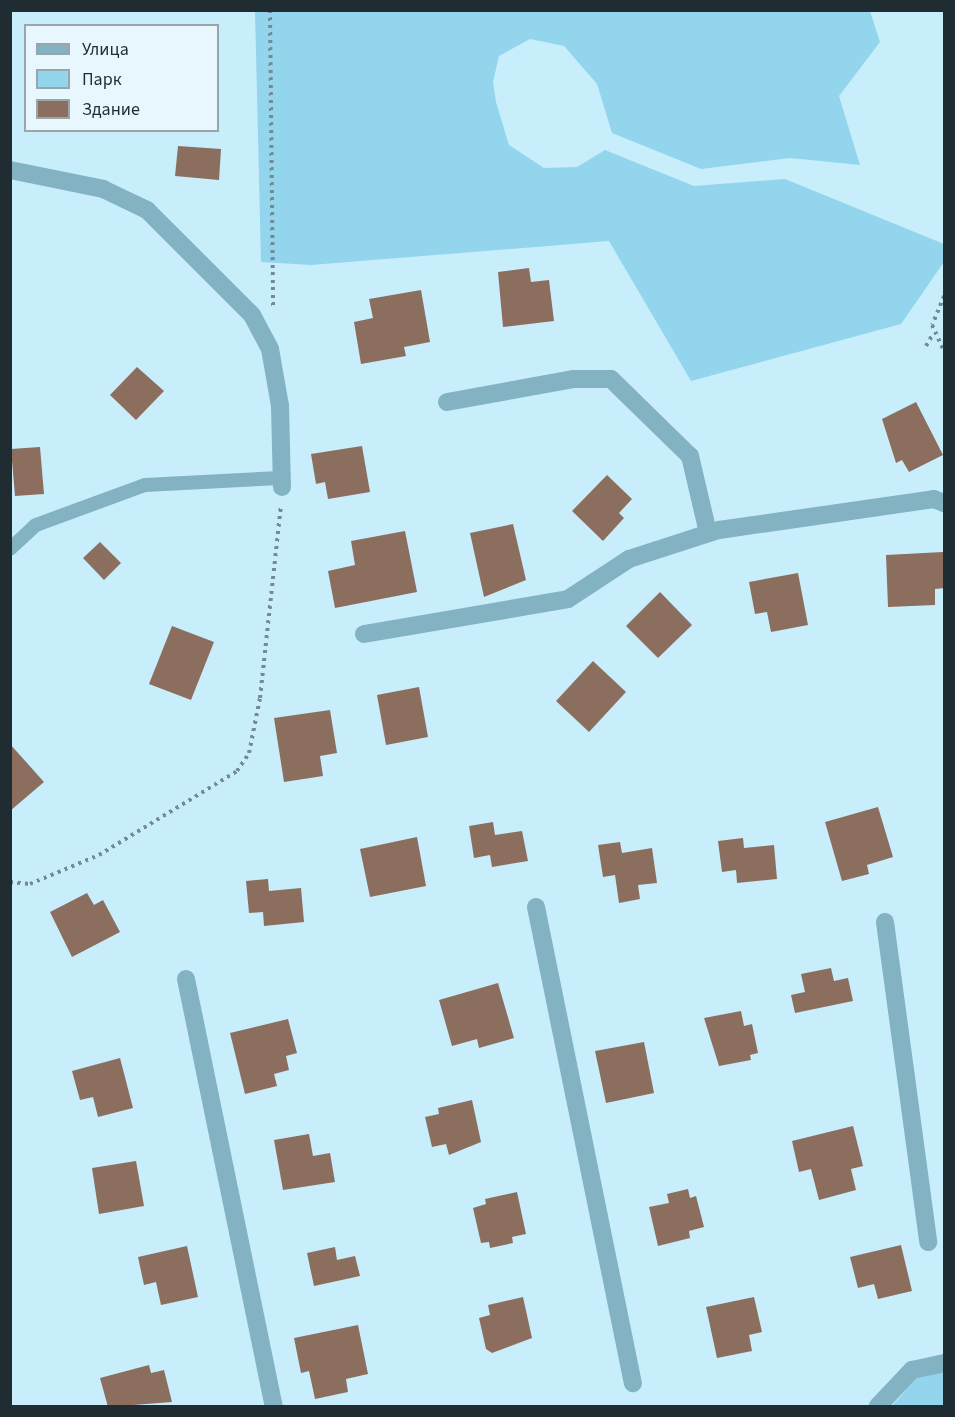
<!DOCTYPE html>
<meta charset="utf-8">
<style>
body{margin:0}
#map{position:relative;width:955px;height:1417px;overflow:hidden;background:#c8eefc;font-family:"Source Sans 3",sans-serif}
div>[style]{position:absolute}
[style*='--x']{left:calc(var(--x)*1px);top:calc(var(--y)*1px);width:calc(var(--w)*1px);rotate:calc(var(--a)*1deg)}
.green>*{inset:0;background:#93d5ed}
.building>*{inset:0;background:#8c6e5f}
.path>*{height:4px;margin-top:-2px;transform-origin:0;background:repeating-linear-gradient(90deg,#728b95 0 3px,transparent 0 7.5px)}
.lane>*{height:14px;margin:-7px;padding:0 7px;transform-origin:7px;border-radius:7px;background:#83b2c3}
.street>*{height:18px;margin:-9px;padding:0 9px;transform-origin:9px;border-radius:9px;background:#83b2c3}
span{translate:-50% -50%;white-space:nowrap;text-align:center;line-height:1.15;-webkit-text-stroke:4.5px #e8f7fd;paint-order:stroke}
.frame{position:absolute;inset:0;border:12px solid #1f2d32;pointer-events:none}
.legend{position:absolute;left:24px;top:24px;width:195px;height:108px;box-sizing:border-box;background:#e8f7fd;border:2px solid #98a6ac;margin:0;padding:8px 10px;list-style:none;font-size:18px;color:#1f2d32}
.legend li{display:flex;align-items:center;gap:12px;height:30px}
.legend b{width:30px;border:2px solid #98a6ac}
</style>
<div id="map">
<div class="green">
<div style="clip-path:polygon(255px 11px,870px 11px,880px 42px,839px 96px,860px 165px,790px 158px,701px 169px,612px 133px,597px 84px,564px 46px,530px 39px,499px 56px,493px 82px,496px 102px,509px 145px,544px 168px,577px 167px,605px 150px,694px 186px,785px 179px,944px 244px,944px 262px,901px 324px,691px 381px,609px 241px,311px 265px,261px 262px)"></div>
<div style="clip-path:polygon(944px 1370px,944px 1406px,892px 1406px,919px 1375px)"></div>
</div>
<div class="building">
<div style="clip-path:polygon(178px 146px,221px 149px,219px 180px,175px 176px)"></div>
<div style="clip-path:polygon(529px 268px,531px 282px,549px 280px,554px 321px,503px 327px,498px 272px)"></div>
<div style="clip-path:polygon(421px 290px,430px 342px,404px 347px,406px 356px,361px 364px,354px 322px,373px 318px,369px 299px)"></div>
<div style="clip-path:polygon(137px 367px,164px 391px,136px 420px,110px 395px)"></div>
<div style="clip-path:polygon(916px 402px,943px 455px,909px 472px,902px 460px,896px 463px,882px 419px)"></div>
<div style="clip-path:polygon(362px 446px,370px 492px,328px 499px,325px 482px,316px 484px,311px 454px)"></div>
<div style="clip-path:polygon(40px 447px,44px 494px,15px 496px,11px 449px)"></div>
<div style="clip-path:polygon(607px 475px,632px 499px,619px 513px,624px 518px,603px 541px,572px 511px)"></div>
<div style="clip-path:polygon(513px 524px,526px 580px,484px 597px,470px 533px)"></div>
<div style="clip-path:polygon(405px 531px,417px 592px,335px 608px,328px 571px,355px 565px,351px 541px)"></div>
<div style="clip-path:polygon(100px 542px,121px 563px,104px 580px,83px 558px)"></div>
<div style="clip-path:polygon(943px 552px,945px 588px,935px 589px,935px 605px,888px 607px,886px 555px)"></div>
<div style="clip-path:polygon(798px 573px,808px 625px,771px 632px,767px 612px,755px 614px,749px 582px)"></div>
<div style="clip-path:polygon(660px 592px,692px 625px,658px 658px,626px 626px)"></div>
<div style="clip-path:polygon(172px 626px,214px 642px,191px 700px,149px 684px)"></div>
<div style="clip-path:polygon(593px 661px,626px 692px,589px 732px,556px 701px)"></div>
<div style="clip-path:polygon(419px 687px,428px 737px,386px 745px,377px 695px)"></div>
<div style="clip-path:polygon(330px 710px,337px 753px,320px 756px,323px 776px,284px 782px,274px 718px)"></div>
<div style="clip-path:polygon(10px 744px,44px 782px,10px 811px)"></div>
<div style="clip-path:polygon(878px 807px,893px 857px,867px 865px,869px 874px,842px 881px,825px 822px)"></div>
<div style="clip-path:polygon(493px 822px,495px 835px,522px 831px,528px 861px,492px 867px,490px 855px,474px 858px,469px 826px)"></div>
<div style="clip-path:polygon(417px 837px,426px 886px,370px 897px,360px 849px)"></div>
<div style="clip-path:polygon(743px 838px,744px 848px,774px 845px,777px 879px,737px 883px,736px 870px,722px 872px,718px 841px)"></div>
<div style="clip-path:polygon(620px 842px,622px 853px,652px 848px,657px 883px,638px 885px,640px 899px,619px 903px,615px 875px,603px 877px,598px 845px)"></div>
<div style="clip-path:polygon(268px 879px,269px 891px,301px 888px,304px 922px,264px 926px,263px 912px,249px 913px,246px 881px)"></div>
<div style="clip-path:polygon(87px 893px,94px 905px,103px 900px,120px 932px,72px 957px,50px 912px)"></div>
<div style="clip-path:polygon(831px 968px,834px 981px,848px 978px,853px 1001px,795px 1013px,791px 995px,805px 992px,801px 974px)"></div>
<div style="clip-path:polygon(498px 983px,514px 1038px,479px 1048px,477px 1039px,452px 1046px,439px 1000px)"></div>
<div style="clip-path:polygon(741px 1011px,744px 1026px,752px 1024px,758px 1053px,750px 1055px,751px 1060px,719px 1066px,704px 1018px)"></div>
<div style="clip-path:polygon(288px 1019px,297px 1053px,286px 1056px,289px 1070px,274px 1074px,277px 1086px,245px 1094px,230px 1033px)"></div>
<div style="clip-path:polygon(644px 1042px,654px 1093px,606px 1103px,595px 1051px)"></div>
<div style="clip-path:polygon(120px 1058px,133px 1108px,98px 1117px,93px 1097px,80px 1100px,72px 1071px)"></div>
<div style="clip-path:polygon(472px 1100px,481px 1142px,449px 1155px,446px 1144px,432px 1147px,425px 1117px,439px 1114px,438px 1108px)"></div>
<div style="clip-path:polygon(853px 1126px,863px 1166px,851px 1169px,856px 1190px,819px 1200px,811px 1169px,799px 1172px,792px 1141px)"></div>
<div style="clip-path:polygon(309px 1134px,313px 1156px,330px 1153px,335px 1182px,283px 1190px,274px 1140px)"></div>
<div style="clip-path:polygon(136px 1161px,144px 1206px,99px 1214px,92px 1168px)"></div>
<div style="clip-path:polygon(688px 1189px,690px 1198px,696px 1196px,704px 1227px,689px 1231px,690px 1238px,658px 1246px,649px 1207px,669px 1203px,667px 1194px)"></div>
<div style="clip-path:polygon(517px 1192px,526px 1234px,512px 1237px,513px 1243px,490px 1248px,489px 1242px,481px 1243px,473px 1208px,486px 1204px,485px 1199px)"></div>
<div style="clip-path:polygon(901px 1245px,912px 1291px,878px 1299px,874px 1284px,858px 1288px,850px 1257px)"></div>
<div style="clip-path:polygon(187px 1246px,198px 1297px,161px 1305px,156px 1282px,144px 1285px,138px 1257px)"></div>
<div style="clip-path:polygon(335px 1247px,337px 1260px,355px 1256px,360px 1276px,314px 1286px,307px 1253px)"></div>
<div style="clip-path:polygon(523px 1297px,532px 1338px,492px 1353px,486px 1349px,479px 1318px,490px 1315px,488px 1305px)"></div>
<div style="clip-path:polygon(754px 1297px,762px 1332px,749px 1335px,752px 1351px,717px 1358px,706px 1307px)"></div>
<div style="clip-path:polygon(358px 1325px,368px 1374px,346px 1379px,348px 1392px,315px 1399px,309px 1371px,301px 1373px,294px 1338px)"></div>
<div style="clip-path:polygon(149px 1365px,151px 1373px,164px 1370px,172px 1402px,108px 1407px,100px 1378px)"></div>
</div>
<div class="path">
<div style="--x:270;--y:10;--w:297;--a:89.4"></div>
<div style="--x:944;--y:296;--w:31;--a:112"></div>
<div style="--x:932;--y:325;--w:29;--a:65"></div>
<div style="--x:926;--y:346;--w:14;--a:-60"></div>
<div style="--x:10;--y:882;--w:20;--a:6"></div>
<div style="--x:30;--y:884;--w:75;--a:-22.8"></div>
<div style="--x:99;--y:855;--w:162;--a:-31.3"></div>
<div style="--x:237;--y:771;--w:22;--a:-56"></div>
<div style="--x:249;--y:753;--w:56;--a:-78.7"></div>
<div style="--x:260;--y:698;--w:193;--a:-83.8"></div>
</div>
<div class="lane">
<div style="--x:10;--y:549;--w:35;--a:-43"></div>
<div style="--x:36;--y:525;--w:116;--a:-20.2"></div>
<div style="--x:145;--y:485;--w:135;--a:-3"></div>
</div>
<div class="street">
<div style="--x:10;--y:170;--w:95;--a:11.5"></div>
<div style="--x:103;--y:189;--w:49;--a:25.5"></div>
<div style="--x:147;--y:210;--w:148;--a:45"></div>
<div style="--x:252;--y:315;--w:38;--a:62"></div>
<div style="--x:270;--y:349;--w:58;--a:80"></div>
<div style="--x:280;--y:406;--w:81;--a:88.6"></div>
<div style="--x:447;--y:402;--w:128;--a:-10.3"></div>
<div style="--x:573;--y:379;--w:38;--a:0"></div>
<div style="--x:611;--y:379;--w:110;--a:44.3"></div>
<div style="--x:690;--y:456;--w:79;--a:76.8"></div>
<div style="--x:364;--y:634;--w:207;--a:-9.7"></div>
<div style="--x:568;--y:599;--w:73;--a:-33.3"></div>
<div style="--x:629;--y:559;--w:95;--a:-17.9"></div>
<div style="--x:719;--y:530;--w:217;--a:-8.2"></div>
<div style="--x:934;--y:499;--w:11;--a:22"></div>
<div style="--x:536;--y:907;--w:486;--a:78.5"></div>
<div style="--x:885;--y:922;--w:323;--a:82.3"></div>
<div style="--x:186;--y:979;--w:436;--a:78.4"></div>
<div style="--x:878;--y:1406;--w:50;--a:-46.6"></div>
<div style="--x:912;--y:1370;--w:33;--a:-12"></div>
</div>
<div class="frame"></div>
<ul class="legend">
<li><b style="height:8px;background:#83b2c3"></b>Улица</li>
<li><b style="height:16px;background:#93d5ed"></b>Парк</li>
<li><b style="height:16px;background:#8c6e5f"></b>Здание</li>
</ul>
</div>
